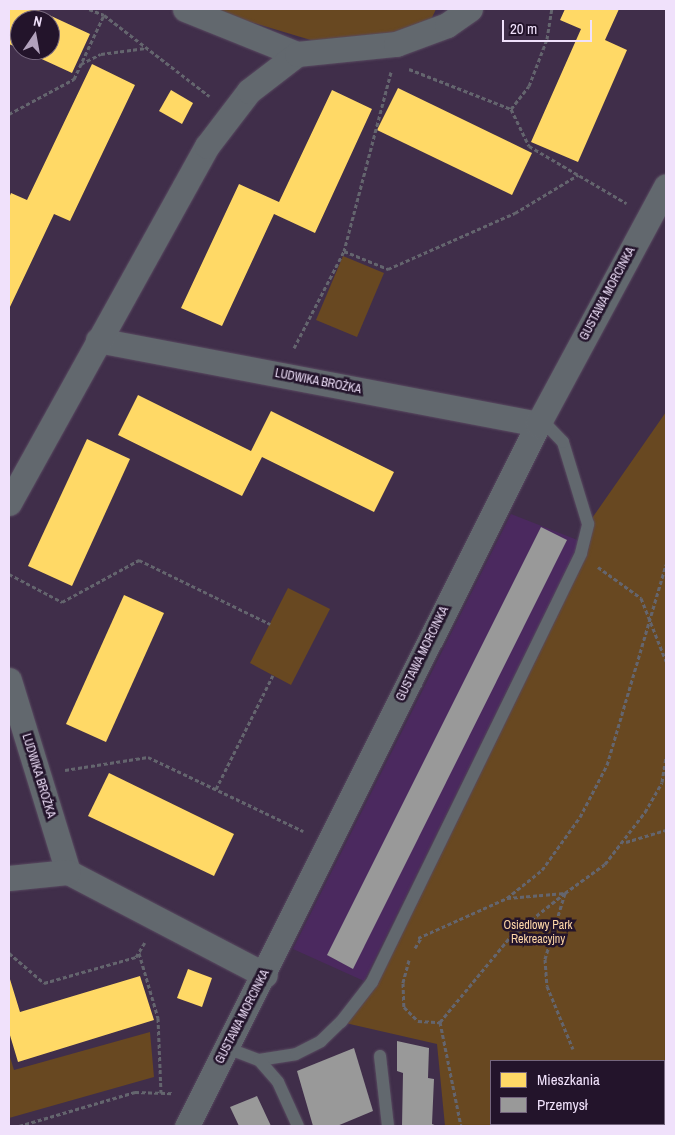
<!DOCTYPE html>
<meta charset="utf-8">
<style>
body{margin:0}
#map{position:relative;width:675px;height:1135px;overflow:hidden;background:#402e4a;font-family:"Archivo Narrow",sans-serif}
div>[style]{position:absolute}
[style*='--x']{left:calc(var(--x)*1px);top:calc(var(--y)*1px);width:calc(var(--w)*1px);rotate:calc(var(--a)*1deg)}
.built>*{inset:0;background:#4b295f}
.green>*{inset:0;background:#684821}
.homes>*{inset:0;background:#ffd966}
.industry>*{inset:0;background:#999}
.path>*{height:3px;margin-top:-1.5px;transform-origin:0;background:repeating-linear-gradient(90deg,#64656e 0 4px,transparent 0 6.5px)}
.roads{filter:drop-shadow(0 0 1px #584a60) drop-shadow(0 0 1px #584a60)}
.lane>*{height:12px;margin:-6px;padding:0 6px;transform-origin:6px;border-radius:6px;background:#62686e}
.street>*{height:25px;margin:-12.5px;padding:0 12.5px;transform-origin:12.5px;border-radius:12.5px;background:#62686e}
span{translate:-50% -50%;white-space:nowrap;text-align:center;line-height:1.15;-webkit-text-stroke:5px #23142b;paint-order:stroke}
.street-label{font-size:12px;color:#f0e1fb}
.park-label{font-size:12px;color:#fed7a7}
.frame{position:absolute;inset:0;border:10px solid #f0e1fb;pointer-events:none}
.legend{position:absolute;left:490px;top:1060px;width:175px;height:65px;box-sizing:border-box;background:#23142b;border:1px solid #75667e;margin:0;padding:6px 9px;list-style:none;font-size:15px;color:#f0e1fb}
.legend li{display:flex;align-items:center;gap:10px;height:25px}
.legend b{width:25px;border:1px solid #75667e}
.north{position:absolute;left:10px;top:10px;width:50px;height:50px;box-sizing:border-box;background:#23142b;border:1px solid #75667e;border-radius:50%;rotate:12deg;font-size:14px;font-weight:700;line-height:20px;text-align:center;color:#f0e1fb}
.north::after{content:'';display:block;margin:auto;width:18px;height:22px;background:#b2a2bd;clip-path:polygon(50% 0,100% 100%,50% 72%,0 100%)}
.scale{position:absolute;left:502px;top:20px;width:90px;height:22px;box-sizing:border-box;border:2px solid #f0e1fb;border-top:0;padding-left:6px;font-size:15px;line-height:18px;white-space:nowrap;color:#f0e1fb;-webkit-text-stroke:4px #23142b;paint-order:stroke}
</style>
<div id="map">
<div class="built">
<div style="clip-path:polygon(511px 514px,580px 541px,364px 981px,293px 949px)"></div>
</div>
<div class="green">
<div style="clip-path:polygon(207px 9px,436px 9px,429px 24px,415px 31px,314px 41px)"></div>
<div style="clip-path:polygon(343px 256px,384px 273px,357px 337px,316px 320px)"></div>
<div style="clip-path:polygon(evenodd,666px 412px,666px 1126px,445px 1126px,437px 1044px,341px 1022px,372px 982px,581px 553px,588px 524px,666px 412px,491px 1061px,664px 1061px,664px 1124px,491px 1124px,491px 1061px)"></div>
<div style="clip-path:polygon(288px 588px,330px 609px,291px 685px,250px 663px)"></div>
<div style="clip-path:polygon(150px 1032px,154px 1077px,9px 1118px,9px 1054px,14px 1070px)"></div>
</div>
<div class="homes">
<div style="clip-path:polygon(9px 9px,36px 9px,90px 34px,72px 73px,22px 50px,50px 50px,50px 20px,20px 20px,20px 49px,9px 44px)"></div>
<div style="clip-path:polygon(565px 9px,619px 9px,605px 40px,627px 50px,578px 162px,531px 142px,581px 29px,560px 20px)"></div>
<div style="clip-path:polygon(92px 64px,135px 85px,70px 221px,54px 214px,9px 309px,9px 198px,11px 193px,27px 200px)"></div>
<div style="clip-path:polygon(398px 88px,532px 153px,512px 195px,377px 130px)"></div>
<div style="clip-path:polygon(171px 90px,193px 103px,182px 124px,159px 111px)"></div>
<div style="clip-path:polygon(332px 90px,372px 109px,315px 233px,274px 214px,222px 326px,181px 308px,239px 184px,279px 202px)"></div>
<div style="clip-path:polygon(138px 395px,251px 451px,271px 411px,394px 472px,374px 512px,262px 457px,242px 496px,118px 435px)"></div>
<div style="clip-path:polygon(87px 439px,130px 459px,72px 586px,28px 566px)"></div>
<div style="clip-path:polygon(124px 595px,164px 613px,106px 742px,66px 724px)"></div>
<div style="clip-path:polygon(109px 773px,234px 834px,214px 876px,88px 816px)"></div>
<div style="clip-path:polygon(188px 969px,212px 978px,202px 1007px,177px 998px)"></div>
<div style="clip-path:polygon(9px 976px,20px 1012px,140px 976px,154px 1020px,18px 1062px,9px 1032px)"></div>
</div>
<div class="industry">
<div style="clip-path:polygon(541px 527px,567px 540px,353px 969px,327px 955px)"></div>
<div style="clip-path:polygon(397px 1041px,429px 1048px,428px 1078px,434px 1079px,432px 1124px,437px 1126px,402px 1126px,403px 1073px,397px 1071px)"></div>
<div style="clip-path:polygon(354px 1048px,373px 1111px,337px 1126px,313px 1126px,297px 1071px)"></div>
<div style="clip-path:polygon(257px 1096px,271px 1126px,239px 1126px,230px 1107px)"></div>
</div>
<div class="path">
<div style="--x:89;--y:9;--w:16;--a:22"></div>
<div style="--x:104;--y:15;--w:133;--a:37.6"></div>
<div style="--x:81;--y:64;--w:22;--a:-27"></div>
<div style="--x:101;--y:54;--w:45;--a:-7.6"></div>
<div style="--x:409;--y:69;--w:110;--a:21.4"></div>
<div style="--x:511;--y:109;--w:41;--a:64.1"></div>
<div style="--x:529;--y:146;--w:113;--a:30.4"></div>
<div style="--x:391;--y:72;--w:185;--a:104.7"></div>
<div style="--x:344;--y:251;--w:48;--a:22.2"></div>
<div style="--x:388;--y:269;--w:139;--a:-23.8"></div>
<div style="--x:515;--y:213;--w:74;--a:-31.1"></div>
<div style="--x:511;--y:109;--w:29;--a:-52"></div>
<div style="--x:529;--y:86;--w:50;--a:-69"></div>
<div style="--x:547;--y:39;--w:30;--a:-81"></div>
<div style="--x:9;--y:114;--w:74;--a:-28.3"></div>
<div style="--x:74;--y:79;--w:71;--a:-64.9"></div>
<div style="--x:294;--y:348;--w:109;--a:-62.7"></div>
<div style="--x:598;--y:567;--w:53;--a:35.8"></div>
<div style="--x:641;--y:598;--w:68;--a:68.4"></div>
<div style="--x:9;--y:574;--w:60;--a:27.8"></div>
<div style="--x:62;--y:602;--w:88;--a:-28.6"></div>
<div style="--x:139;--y:560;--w:146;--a:26"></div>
<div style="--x:65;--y:770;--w:84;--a:-8.9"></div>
<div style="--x:148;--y:757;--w:172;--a:25.5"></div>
<div style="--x:216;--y:789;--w:127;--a:-63.4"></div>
<div style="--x:626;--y:842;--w:42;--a:-16.7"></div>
<div style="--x:565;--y:893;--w:69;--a:106.9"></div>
<div style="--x:545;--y:959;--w:27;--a:86"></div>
<div style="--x:547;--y:986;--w:68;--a:67.6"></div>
<div style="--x:507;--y:898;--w:58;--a:-4.9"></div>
<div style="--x:565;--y:893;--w:49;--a:-35.9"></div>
<div style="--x:605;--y:864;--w:66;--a:-52.4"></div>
<div style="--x:645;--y:812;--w:34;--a:-60"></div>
<div style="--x:662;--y:782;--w:25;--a:-81"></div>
<div style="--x:418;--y:938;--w:98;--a:-24.2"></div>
<div style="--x:507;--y:898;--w:45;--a:-38.7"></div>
<div style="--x:542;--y:870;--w:65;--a:-54.4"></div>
<div style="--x:580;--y:817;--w:59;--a:-62.6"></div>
<div style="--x:607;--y:765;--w:209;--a:-73.6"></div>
<div style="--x:415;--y:948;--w:12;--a:-59"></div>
<div style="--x:9;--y:953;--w:46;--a:40.6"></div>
<div style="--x:44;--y:983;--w:96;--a:-15.8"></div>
<div style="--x:136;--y:957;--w:17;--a:-59"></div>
<div style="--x:139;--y:953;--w:68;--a:73.7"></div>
<div style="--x:158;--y:1018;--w:75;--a:87.7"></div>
<div style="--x:409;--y:960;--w:24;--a:105"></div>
<div style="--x:403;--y:983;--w:24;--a:88"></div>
<div style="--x:404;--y:1007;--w:20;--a:45"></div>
<div style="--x:418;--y:1021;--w:22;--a:3"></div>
<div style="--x:440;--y:1022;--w:112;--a:-50.5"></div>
<div style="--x:511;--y:936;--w:69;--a:-38.5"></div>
<div style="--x:440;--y:1022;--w:106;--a:78.6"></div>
<div style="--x:19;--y:1126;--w:121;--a:-16.3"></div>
<div style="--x:135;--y:1092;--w:38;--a:2"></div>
</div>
<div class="roads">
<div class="lane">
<div style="--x:227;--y:1048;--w:34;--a:21"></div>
<div style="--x:259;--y:1060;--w:37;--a:-9"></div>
<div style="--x:296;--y:1054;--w:28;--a:-27"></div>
<div style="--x:321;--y:1041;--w:28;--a:-44"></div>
<div style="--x:341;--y:1022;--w:51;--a:-52.2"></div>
<div style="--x:372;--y:982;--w:477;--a:-64"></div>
<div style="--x:581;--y:553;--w:30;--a:-76"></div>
<div style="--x:588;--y:524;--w:86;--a:-107"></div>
<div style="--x:563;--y:442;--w:32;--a:-134"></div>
<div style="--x:380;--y:1056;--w:70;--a:83.5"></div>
<div style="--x:259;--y:1060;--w:29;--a:49"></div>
<div style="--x:278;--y:1082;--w:48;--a:65.6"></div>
</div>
<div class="street">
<div style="--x:185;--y:9;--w:121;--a:21.9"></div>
<div style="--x:98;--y:340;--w:448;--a:10.8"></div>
<div style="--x:9;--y:503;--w:408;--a:-61"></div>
<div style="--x:207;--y:146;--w:69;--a:-52.6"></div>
<div style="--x:249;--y:91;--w:61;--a:-37.6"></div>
<div style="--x:297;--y:54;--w:100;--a:-5.8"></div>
<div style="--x:396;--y:44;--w:54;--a:-20.4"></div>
<div style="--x:447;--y:25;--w:28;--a:-35"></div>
<div style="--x:9;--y:680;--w:201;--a:72.9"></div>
<div style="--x:68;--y:872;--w:222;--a:27.6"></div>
<div style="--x:9;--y:878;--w:59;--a:-5.8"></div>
<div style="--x:187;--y:1126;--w:785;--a:-63.43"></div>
<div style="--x:538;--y:424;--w:270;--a:-61.7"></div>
</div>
</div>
<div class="street-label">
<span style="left:608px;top:294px;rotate:-62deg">GUSTAWA MORCINKA</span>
<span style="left:318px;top:382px;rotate:11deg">LUDWIKA BROŻKA</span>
<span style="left:423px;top:654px;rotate:-64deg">GUSTAWA MORCINKA</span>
<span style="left:38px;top:776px;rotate:73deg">LUDWIKA BROŻKA</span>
<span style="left:243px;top:1017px;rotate:-63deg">GUSTAWA MORCINKA</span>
</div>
<div class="park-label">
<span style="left:538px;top:933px">Osiedlowy Park<br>Rekreacyjny</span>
</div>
<div class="frame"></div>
<ul class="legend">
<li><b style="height:14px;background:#ffd966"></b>Mieszkania</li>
<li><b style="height:14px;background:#999"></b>Przemysł</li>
</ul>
<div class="north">N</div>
<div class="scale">20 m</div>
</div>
